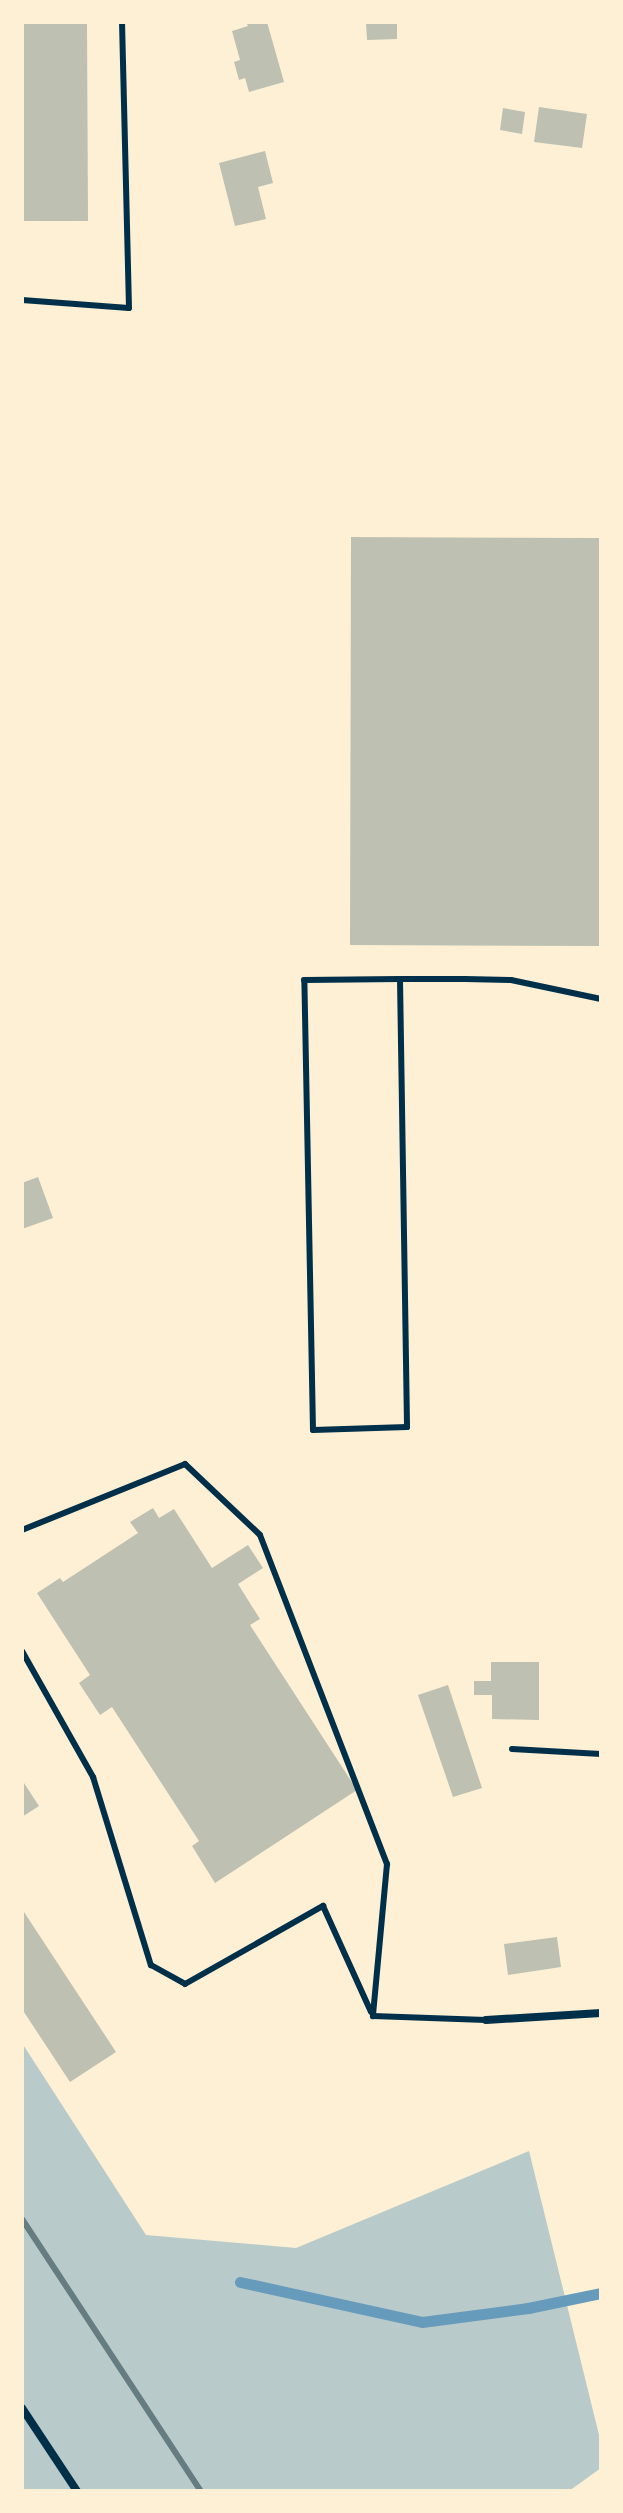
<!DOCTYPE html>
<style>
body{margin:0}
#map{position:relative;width:623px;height:2513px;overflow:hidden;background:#fdf0d5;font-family:"Fira Sans",sans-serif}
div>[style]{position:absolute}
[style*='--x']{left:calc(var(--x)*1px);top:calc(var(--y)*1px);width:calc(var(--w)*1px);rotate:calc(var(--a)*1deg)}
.green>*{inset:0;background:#b9caca}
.stream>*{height:11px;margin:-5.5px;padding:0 5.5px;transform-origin:5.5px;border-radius:5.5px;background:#669bbc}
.building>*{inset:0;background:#bec0b2}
.service>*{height:6px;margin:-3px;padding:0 3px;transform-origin:3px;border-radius:3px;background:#003049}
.minor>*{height:8px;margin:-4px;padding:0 4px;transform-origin:4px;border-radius:4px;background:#003049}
.rail>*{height:6px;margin:-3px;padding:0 3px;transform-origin:3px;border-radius:3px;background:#657d81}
span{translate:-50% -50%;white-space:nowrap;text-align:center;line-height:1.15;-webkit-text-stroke:8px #fdf0d5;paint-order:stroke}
.frame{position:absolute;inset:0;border:24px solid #fdf0d5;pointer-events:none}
</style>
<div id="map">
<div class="green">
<div style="clip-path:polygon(22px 2043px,146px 2235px,296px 2248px,529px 2151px,601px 2443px,601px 2468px,569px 2491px,22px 2491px)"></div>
</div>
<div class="stream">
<div style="--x:240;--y:2282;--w:186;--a:12.4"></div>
<div style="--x:422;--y:2322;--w:107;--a:-7.5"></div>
<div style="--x:528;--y:2308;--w:75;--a:-11.6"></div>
</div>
<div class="building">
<div style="clip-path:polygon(22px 22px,87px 22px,88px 221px,22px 221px)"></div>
<div style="clip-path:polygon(246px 22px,267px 22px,284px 82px,249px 92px,245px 78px,239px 80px,234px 62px,240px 60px,232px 31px,248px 26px)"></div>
<div style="clip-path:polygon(366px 22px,397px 22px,397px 39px,367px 40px)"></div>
<div style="clip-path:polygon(539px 107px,587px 114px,582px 148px,534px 142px)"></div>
<div style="clip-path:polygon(503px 108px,525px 112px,522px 134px,500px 130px)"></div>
<div style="clip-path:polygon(265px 151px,273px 183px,258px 187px,266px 219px,235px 226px,219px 163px)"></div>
<div style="clip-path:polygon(351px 537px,601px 538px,601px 946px,350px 945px)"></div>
<div style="clip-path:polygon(38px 1177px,53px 1218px,22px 1229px,22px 1183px)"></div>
<div style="clip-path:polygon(153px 1508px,159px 1518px,174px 1509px,212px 1568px,248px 1545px,263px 1568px,238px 1584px,260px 1619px,250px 1625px,357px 1790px,215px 1883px,192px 1846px,199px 1841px,112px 1707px,100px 1715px,79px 1683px,90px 1675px,37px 1593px,60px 1578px,63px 1582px,138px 1533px,130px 1522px)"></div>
<div style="clip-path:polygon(491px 1662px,539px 1662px,539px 1720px,492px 1719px,492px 1695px,474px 1695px,474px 1681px,491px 1681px)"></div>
<div style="clip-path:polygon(448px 1685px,482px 1788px,453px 1797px,418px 1695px)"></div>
<div style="clip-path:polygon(22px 1780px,39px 1806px,22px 1817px)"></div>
<div style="clip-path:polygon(22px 1909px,116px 2052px,70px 2082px,22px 2009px)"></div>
<div style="clip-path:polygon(557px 1937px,561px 1967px,508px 1975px,504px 1944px)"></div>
</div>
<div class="service">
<div style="--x:22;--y:300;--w:107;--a:4.3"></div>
<div style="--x:129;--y:308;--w:286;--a:-91.4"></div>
<div style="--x:400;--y:979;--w:448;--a:89.1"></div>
<div style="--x:407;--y:1427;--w:94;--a:178.2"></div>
<div style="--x:313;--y:1430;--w:450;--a:-91.1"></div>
<div style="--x:304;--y:980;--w:96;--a:-0.6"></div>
<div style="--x:400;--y:979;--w:65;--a:0"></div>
<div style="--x:465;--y:979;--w:46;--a:1.2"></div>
<div style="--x:511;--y:980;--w:92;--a:11.9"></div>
<div style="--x:22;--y:1530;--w:176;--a:-22"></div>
<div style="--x:185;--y:1464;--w:103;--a:43.4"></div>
<div style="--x:260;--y:1535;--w:353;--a:68.9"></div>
<div style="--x:387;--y:1864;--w:153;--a:95.3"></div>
<div style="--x:22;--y:1651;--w:145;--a:60.6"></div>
<div style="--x:93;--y:1777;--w:197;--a:72.9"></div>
<div style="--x:151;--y:1965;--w:39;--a:29"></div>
<div style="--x:185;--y:1984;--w:159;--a:-29.5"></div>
<div style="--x:323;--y:1906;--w:116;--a:65.6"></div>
<div style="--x:512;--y:1749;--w:89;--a:3.2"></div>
<div style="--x:373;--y:2016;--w:113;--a:2"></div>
</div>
<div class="minor">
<div style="--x:486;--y:2020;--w:115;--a:-3.5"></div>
<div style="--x:22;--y:2408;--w:100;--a:56.5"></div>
</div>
<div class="rail">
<div style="--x:22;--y:2219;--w:326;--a:56.7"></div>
</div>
<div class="frame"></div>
</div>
